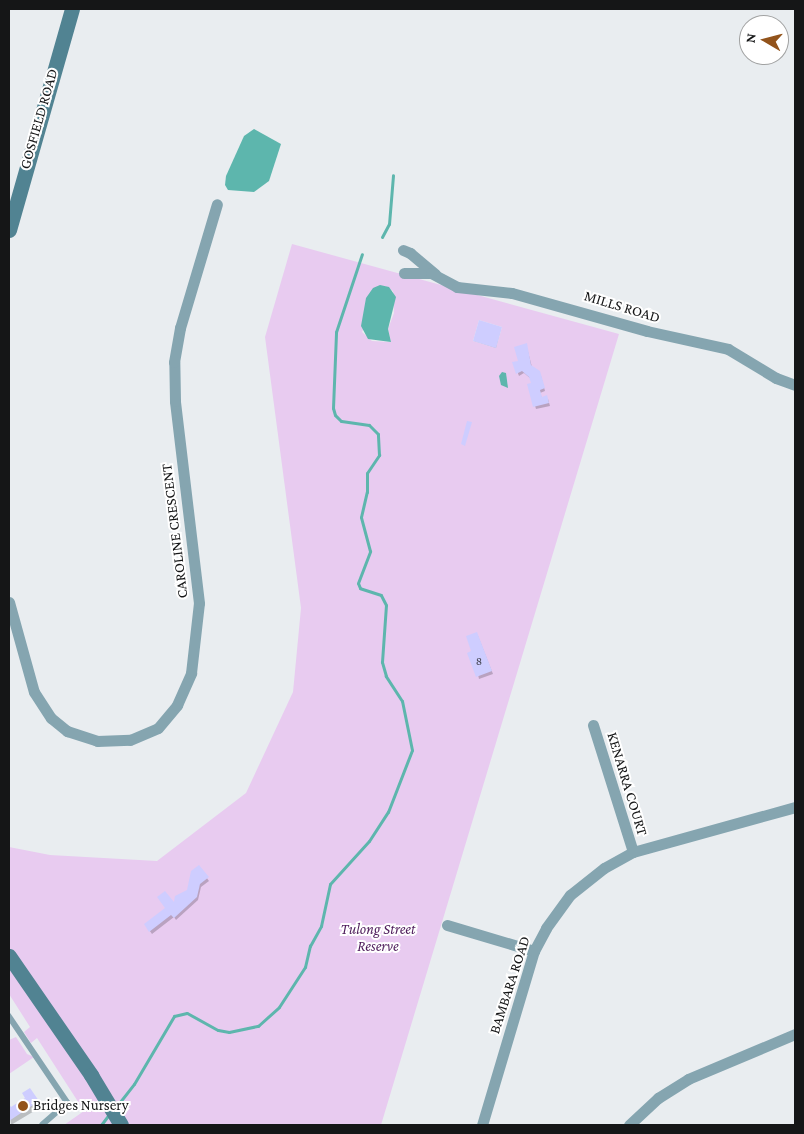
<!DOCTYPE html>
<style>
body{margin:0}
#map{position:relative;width:804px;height:1134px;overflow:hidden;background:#e9edf0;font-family:"Crimson Pro",serif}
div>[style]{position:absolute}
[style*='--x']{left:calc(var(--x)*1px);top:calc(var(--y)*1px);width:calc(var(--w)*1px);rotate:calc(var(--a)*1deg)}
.green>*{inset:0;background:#e8cbf0}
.water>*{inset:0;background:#5db6ad}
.shadow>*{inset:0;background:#0003}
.stream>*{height:3px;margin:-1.5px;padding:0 1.5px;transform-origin:1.5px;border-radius:1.5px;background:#5db6ad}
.building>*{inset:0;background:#cecdff}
.lane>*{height:5.5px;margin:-2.75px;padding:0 2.75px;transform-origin:2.75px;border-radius:2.75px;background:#85a5b0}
.street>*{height:11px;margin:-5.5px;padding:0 5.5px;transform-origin:5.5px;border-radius:5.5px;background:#85a5b0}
.secondary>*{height:15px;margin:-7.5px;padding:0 7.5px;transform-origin:7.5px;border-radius:7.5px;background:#518392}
.dots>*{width:14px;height:14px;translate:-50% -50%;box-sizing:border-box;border:2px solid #fff;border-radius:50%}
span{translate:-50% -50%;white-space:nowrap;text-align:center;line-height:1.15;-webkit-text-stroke:4px #fff;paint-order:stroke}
.number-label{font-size:12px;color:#434451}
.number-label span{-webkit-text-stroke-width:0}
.street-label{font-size:15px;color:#151617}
.park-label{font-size:15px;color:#4e1c5b;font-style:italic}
.poi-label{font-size:15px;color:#151617}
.left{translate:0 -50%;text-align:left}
.frame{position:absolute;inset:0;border:10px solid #151617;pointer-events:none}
.north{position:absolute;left:739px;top:15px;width:50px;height:50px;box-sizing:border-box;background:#fff;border:1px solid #a1a2a2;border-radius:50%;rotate:278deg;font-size:14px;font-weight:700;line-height:20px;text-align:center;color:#151617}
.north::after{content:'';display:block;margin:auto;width:18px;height:22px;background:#92531b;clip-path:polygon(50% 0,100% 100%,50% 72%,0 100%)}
</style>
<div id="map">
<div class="green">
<div style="clip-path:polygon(evenodd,292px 244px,619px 334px,381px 1125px,129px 1125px,9px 949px,9px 847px,50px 855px,157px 861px,246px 793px,293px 692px,301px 608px,265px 337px,292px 244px,385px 286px,393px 291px,394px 313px,388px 329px,391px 342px,372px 341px,362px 332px,385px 286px,292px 244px,479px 320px,502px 327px,496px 348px,473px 341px,479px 320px)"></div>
<div style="clip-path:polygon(9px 963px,116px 1125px,64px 1125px,84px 1111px,37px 1038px,31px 1043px,24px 1032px,30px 1027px,9px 994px)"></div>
<div style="clip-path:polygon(16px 1037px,27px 1054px,34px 1057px,9px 1074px,9px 1040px)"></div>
</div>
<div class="water">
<div style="clip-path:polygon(254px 129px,281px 144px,269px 181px,254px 192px,228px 190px,225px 185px,226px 176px,244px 136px)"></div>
<div style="clip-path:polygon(380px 285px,389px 287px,396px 297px,388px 329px,391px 342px,368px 339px,361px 326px,366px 298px,373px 288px)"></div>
<div style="clip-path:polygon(502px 372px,506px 373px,508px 388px,501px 385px,499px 376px)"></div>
</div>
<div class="shadow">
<div style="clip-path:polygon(501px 328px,496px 348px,474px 341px)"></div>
<div style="clip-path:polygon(526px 344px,532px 367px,541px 376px,545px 391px,540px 393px,542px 398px,548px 399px,550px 406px,536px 409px,529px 385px,532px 384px,531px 379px,524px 373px,519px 376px,514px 363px,519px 362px)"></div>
<div style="clip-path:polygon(478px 636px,493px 674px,479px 679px,473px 652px)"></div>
<div style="clip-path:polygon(199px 867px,209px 881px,201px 887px,198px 900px,176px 920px,174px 917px,152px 934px,147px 927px,188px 890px)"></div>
<div style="clip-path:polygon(30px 1090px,41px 1107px,11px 1125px,9px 1107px,10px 1109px,26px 1099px)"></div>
</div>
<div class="stream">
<div style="--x:382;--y:237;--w:15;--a:-62"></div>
<div style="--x:389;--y:224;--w:49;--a:-85.3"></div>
<div style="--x:116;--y:1107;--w:29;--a:-52"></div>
<div style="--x:134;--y:1084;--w:79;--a:-59.5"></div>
<div style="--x:174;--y:1016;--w:13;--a:-13"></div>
<div style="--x:187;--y:1013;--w:35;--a:29"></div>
<div style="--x:218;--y:1030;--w:11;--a:10"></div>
<div style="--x:229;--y:1032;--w:30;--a:-12"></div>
<div style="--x:258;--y:1026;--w:28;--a:-42"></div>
<div style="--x:279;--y:1007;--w:48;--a:-57"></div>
<div style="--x:305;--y:967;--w:22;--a:-77"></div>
<div style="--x:310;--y:946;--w:23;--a:-61"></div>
<div style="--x:321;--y:926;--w:43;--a:-77.9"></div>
<div style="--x:330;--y:884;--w:58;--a:-47.8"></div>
<div style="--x:369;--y:841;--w:35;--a:-57"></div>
<div style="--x:388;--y:812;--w:66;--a:-68.8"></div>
<div style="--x:412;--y:750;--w:50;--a:-101.5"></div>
<div style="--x:402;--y:701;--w:30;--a:-123"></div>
<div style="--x:386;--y:676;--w:15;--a:-106"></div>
<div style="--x:382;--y:662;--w:57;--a:-86"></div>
<div style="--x:386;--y:605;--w:11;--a:-117"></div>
<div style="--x:381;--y:595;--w:22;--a:-162"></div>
<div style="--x:360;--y:588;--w:5;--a:-112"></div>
<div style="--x:358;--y:583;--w:34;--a:-69"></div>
<div style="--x:370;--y:551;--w:35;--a:-105"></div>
<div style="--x:361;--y:517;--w:26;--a:-77"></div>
<div style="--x:367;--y:492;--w:19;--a:-90"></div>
<div style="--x:367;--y:473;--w:22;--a:-56"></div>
<div style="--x:379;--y:455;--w:21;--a:-93"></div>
<div style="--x:378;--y:434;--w:13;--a:-135"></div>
<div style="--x:369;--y:425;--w:28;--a:-172"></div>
<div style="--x:341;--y:421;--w:8;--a:-135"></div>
<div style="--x:335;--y:415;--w:7;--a:-106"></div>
<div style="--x:333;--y:408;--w:76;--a:-87.7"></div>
<div style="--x:336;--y:332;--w:82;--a:-71.6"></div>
<div style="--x:101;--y:1125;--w:15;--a:-53"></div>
</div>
<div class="building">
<div style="clip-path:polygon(479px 320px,502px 327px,496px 348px,473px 341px)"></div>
<div style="clip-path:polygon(527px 343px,531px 365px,540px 371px,545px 388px,540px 390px,542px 397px,547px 395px,549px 403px,533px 407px,527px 384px,531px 383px,529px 377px,522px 371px,516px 374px,512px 362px,518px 361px,514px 347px)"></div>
<div style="clip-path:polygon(467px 421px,472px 422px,465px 446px,461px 444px)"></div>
<div style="clip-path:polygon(477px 632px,492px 671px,476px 677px,467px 653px,471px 651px,466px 636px)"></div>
<div style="clip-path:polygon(199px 865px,209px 877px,200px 884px,197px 897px,174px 918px,171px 915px,149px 932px,144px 924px,165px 908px,157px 897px,165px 891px,174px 902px,175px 896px,187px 890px,191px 871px)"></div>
<div style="clip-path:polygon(30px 1088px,39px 1101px,9px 1121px,9px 1104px,11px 1107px,25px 1098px,22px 1093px)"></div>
</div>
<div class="lane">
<div style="--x:9;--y:1016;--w:105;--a:55.9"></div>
<div style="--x:68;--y:1103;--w:33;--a:139"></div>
</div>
<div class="street">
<div style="--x:403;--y:250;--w:8;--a:23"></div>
<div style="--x:410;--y:253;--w:33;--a:40"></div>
<div style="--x:404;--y:273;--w:27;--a:0"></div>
<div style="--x:431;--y:273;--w:30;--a:28"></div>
<div style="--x:457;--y:287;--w:55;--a:6.2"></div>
<div style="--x:512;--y:293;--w:140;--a:15.7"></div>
<div style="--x:647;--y:331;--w:83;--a:12.5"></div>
<div style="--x:728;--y:349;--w:56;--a:31.1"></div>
<div style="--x:776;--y:378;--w:20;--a:20"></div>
<div style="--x:9;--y:602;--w:93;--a:74.5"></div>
<div style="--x:34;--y:692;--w:31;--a:57"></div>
<div style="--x:51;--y:718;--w:21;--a:39"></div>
<div style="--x:67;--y:731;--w:32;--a:18"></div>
<div style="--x:97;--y:741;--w:33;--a:-2"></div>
<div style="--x:130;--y:740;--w:30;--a:-23"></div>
<div style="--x:158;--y:728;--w:30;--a:-50"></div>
<div style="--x:177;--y:705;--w:35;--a:-66"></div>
<div style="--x:191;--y:673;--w:70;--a:-83.5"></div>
<div style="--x:199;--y:603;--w:203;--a:-96.8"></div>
<div style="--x:175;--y:401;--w:39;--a:-91"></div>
<div style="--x:174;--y:362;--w:35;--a:-80"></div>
<div style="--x:180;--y:328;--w:129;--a:-73.4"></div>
<div style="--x:593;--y:725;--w:133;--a:72.5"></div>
<div style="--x:447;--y:925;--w:91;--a:16.6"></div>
<div style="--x:482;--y:1125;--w:182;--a:-73.4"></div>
<div style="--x:534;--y:951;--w:26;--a:-62"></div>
<div style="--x:546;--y:928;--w:41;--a:-54"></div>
<div style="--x:570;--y:895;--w:43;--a:-38.5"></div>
<div style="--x:604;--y:868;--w:33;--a:-29"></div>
<div style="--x:633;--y:852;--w:168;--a:-15.5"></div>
<div style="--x:629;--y:1125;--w:40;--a:-43"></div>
<div style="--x:658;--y:1098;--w:36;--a:-32"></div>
<div style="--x:688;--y:1079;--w:116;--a:-22.8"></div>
</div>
<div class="secondary">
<div style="--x:9;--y:230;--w:230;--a:-74.1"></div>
<div style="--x:9;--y:956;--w:145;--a:55.4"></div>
<div style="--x:91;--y:1075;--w:58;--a:59"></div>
</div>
<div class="dots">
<div style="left:23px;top:1106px;background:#92531b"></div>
</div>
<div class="number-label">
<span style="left:479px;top:662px">8</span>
</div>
<div class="street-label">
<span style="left:39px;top:119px;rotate:-74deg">GOSFIELD ROAD</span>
<span style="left:622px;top:307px;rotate:17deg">MILLS ROAD</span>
<span style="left:175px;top:531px;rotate:-97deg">CAROLINE CRESCENT</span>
<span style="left:627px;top:784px;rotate:73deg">KENARRA COURT</span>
<span style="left:510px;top:985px;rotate:-72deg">BAMBARA ROAD</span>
</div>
<div class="park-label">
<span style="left:378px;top:938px">Tulong Street<br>Reserve</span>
</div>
<div class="poi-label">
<span class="left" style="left:33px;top:1106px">Bridges Nursery</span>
</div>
<div class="frame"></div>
<div class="north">N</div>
</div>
